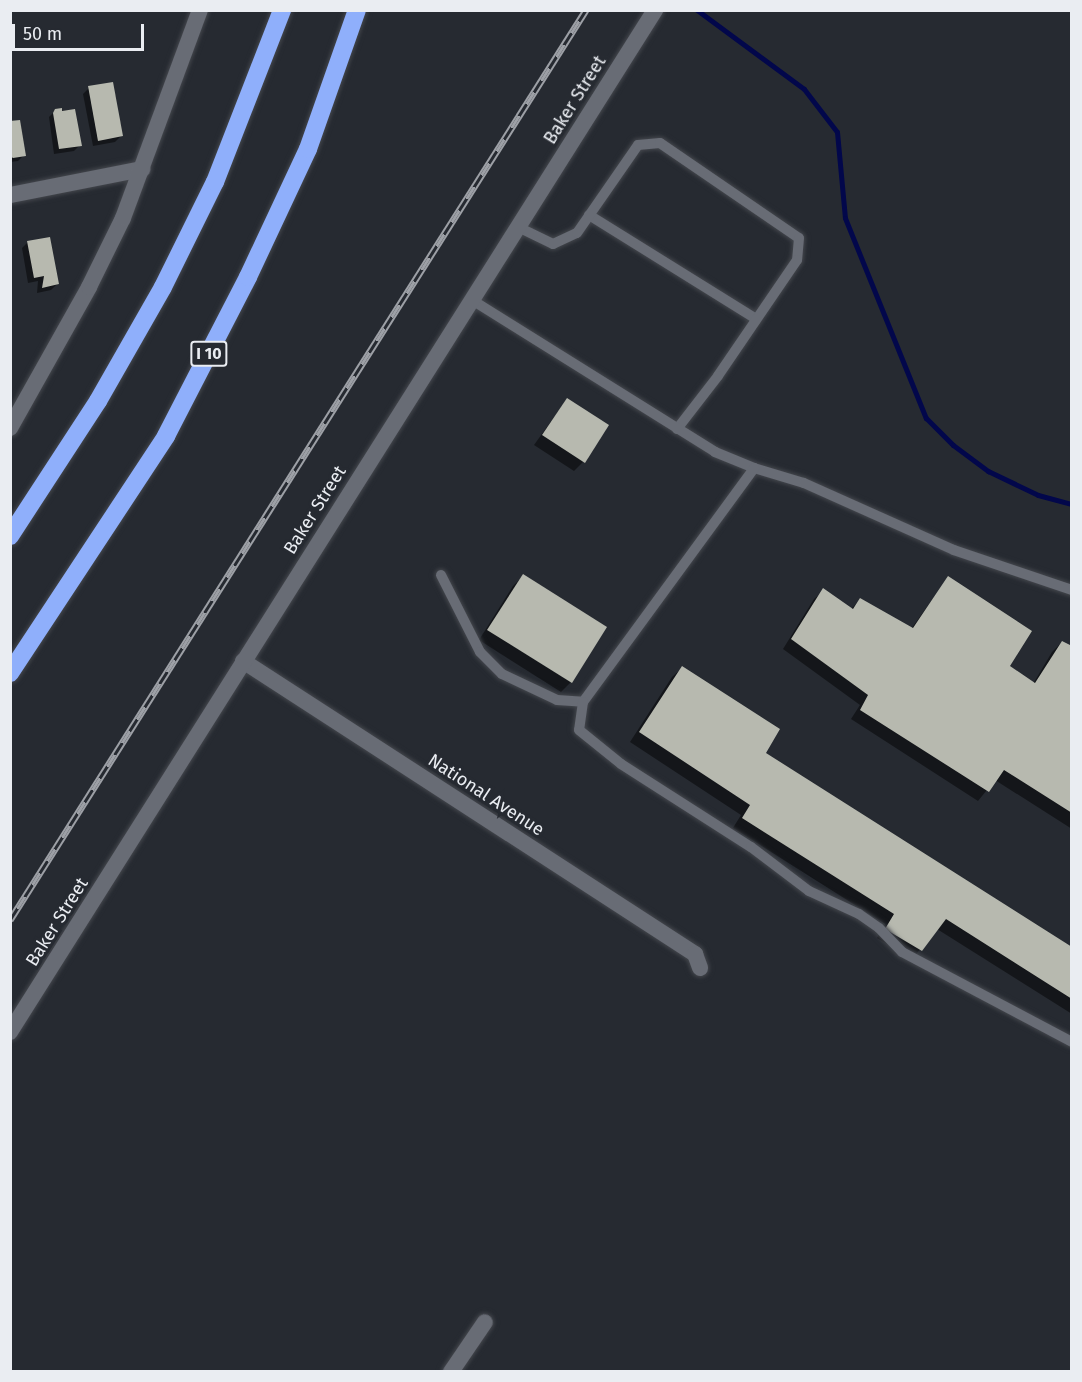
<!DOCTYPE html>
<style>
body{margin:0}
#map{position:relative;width:1082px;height:1382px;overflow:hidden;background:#262a31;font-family:"Fira Sans",sans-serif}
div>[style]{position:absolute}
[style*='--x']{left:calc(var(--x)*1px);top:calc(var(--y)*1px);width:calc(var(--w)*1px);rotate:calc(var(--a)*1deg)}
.shadow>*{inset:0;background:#0007}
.stream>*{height:5px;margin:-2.5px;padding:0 2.5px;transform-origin:2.5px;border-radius:2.5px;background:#02074b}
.building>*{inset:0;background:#b7b9af}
.roads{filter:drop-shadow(0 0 2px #44474d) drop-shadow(0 0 2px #44474d)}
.service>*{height:10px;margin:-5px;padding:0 5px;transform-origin:5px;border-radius:5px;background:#686c75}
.minor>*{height:16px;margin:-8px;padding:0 8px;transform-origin:8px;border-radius:8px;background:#686c75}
.motorway>*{height:18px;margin:-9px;padding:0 9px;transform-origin:9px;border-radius:9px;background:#8faffb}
.rail>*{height:7px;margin-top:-3.5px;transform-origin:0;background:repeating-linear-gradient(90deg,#262a31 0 14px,#9da0a6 0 28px);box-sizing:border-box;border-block:2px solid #9da0a6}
span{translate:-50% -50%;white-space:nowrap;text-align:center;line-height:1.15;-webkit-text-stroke:6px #262a31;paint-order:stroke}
.shield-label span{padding:2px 4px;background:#262a31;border:2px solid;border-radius:4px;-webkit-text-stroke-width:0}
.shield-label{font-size:16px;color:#eaedf2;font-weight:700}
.street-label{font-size:18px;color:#eaedf2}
.frame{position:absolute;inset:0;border:12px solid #eaedf2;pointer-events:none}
.scale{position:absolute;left:12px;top:24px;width:132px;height:27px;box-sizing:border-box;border:3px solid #eaedf2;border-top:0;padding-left:8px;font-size:18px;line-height:21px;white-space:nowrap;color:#eaedf2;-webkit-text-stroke:4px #262a31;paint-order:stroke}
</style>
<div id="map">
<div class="shadow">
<div style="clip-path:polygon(89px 88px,121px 136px,115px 142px,93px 146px,83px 94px)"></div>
<div style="clip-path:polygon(74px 110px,80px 145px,74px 151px,54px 154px,49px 117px,55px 111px)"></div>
<div style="clip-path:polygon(10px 123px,24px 155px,18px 161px,10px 162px)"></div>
<div style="clip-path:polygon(28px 242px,57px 284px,51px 290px,37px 293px,38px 281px,28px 283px,22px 248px)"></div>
<div style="clip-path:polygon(567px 399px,583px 462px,574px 471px,534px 445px)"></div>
<div style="clip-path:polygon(523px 576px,605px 628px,571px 682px,561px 692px,479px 640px,513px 586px)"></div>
<div style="clip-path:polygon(948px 578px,1008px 666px,1033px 684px,1052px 652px,1062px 642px,1072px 647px,1072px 829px,995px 780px,978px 801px,851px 719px,860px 705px,783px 649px,814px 599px,824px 590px,851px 609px,860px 600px,911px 629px)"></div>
<div style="clip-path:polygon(682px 668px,764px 754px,1072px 949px,1072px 1014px,937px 929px,912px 959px,877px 938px,885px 924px,733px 828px,741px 815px,630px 742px,672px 677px)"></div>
</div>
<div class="stream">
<div style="--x:697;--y:10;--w:133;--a:36.4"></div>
<div style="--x:804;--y:89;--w:54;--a:52.5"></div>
<div style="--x:837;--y:132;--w:86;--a:84.7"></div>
<div style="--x:845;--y:218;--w:216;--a:68"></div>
<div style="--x:926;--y:418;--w:38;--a:45"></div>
<div style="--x:953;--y:445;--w:44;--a:36.6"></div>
<div style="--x:988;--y:471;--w:55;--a:25.6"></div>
<div style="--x:1038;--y:495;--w:35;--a:15"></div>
</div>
<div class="building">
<div style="clip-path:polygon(113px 82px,123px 136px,98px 141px,88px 86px)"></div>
<div style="clip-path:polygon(62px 108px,62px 111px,75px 109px,82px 146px,59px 149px,53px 113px,55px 109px)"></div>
<div style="clip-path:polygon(20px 120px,26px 156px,13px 158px,10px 156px,10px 121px)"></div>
<div style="clip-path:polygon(50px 237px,59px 284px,42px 288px,44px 276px,34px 278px,27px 241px)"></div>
<div style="clip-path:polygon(567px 398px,609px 425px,585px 463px,542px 435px)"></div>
<div style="clip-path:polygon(523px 574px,607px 627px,572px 683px,487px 630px)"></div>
<div style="clip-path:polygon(948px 576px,1032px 631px,1010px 666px,1035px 683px,1062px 641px,1072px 646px,1072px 813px,1004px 770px,989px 792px,860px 710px,868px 695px,791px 639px,823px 588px,853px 609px,860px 598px,913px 628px)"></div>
<div style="clip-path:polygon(682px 666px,780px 729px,766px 753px,1072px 947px,1072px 999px,946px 919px,922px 951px,885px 929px,894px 914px,742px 818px,750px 805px,639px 732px)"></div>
</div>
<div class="roads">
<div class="service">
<div style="--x:589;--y:215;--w:197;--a:31.9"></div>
<div style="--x:518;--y:227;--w:39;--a:26"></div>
<div style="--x:553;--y:244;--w:26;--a:-25"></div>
<div style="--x:577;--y:233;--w:107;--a:-55.3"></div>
<div style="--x:638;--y:145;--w:22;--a:-5"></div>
<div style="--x:660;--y:143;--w:168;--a:34.4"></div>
<div style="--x:799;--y:238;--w:22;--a:95"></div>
<div style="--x:797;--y:260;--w:140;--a:124.3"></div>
<div style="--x:718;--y:376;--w:67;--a:127.7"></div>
<div style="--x:472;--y:300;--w:287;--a:32"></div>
<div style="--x:715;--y:452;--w:42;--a:22.3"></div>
<div style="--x:754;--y:468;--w:52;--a:16.7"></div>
<div style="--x:804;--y:483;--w:164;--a:24.1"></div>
<div style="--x:954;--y:550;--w:125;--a:18.7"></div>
<div style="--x:441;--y:575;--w:86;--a:63.1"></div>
<div style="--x:480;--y:652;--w:31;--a:45"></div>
<div style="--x:502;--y:674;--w:61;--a:25.3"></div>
<div style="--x:557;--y:700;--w:26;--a:4"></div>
<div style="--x:583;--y:702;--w:290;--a:-53.8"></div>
<div style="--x:583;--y:702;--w:28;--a:98"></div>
<div style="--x:579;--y:730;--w:54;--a:39"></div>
<div style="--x:621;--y:764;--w:154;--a:32.6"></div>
<div style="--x:751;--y:847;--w:73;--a:37.2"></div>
<div style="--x:809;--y:891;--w:55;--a:24.7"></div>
<div style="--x:859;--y:914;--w:24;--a:35"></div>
<div style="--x:879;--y:928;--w:33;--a:46"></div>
<div style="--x:902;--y:952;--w:192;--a:27.9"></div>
</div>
<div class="minor">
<div style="--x:10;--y:195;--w:135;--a:-11.1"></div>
<div style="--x:10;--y:428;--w:162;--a:-60.7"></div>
<div style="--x:89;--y:287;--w:77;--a:-63.8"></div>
<div style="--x:123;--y:218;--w:222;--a:-69.7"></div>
<div style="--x:243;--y:661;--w:539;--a:32.95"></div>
<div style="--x:695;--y:954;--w:15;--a:70"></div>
<div style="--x:10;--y:1032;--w:1209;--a:-57.74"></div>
<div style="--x:451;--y:1372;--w:60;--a:-55.8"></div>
</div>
<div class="motorway">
<div style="--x:10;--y:536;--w:161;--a:-56.9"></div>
<div style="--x:98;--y:401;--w:131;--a:-60.3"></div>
<div style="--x:163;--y:287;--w:117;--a:-63.7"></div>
<div style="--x:215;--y:182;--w:185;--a:-68.7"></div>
<div style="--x:10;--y:673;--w:284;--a:-56.6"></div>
<div style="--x:166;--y:436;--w:179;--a:-62.7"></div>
<div style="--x:248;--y:277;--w:141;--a:-64.9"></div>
<div style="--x:308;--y:149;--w:147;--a:-70.6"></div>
</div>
</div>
<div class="rail">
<div style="--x:10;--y:920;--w:1077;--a:-57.67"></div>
</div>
<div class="shield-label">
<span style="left:209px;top:354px">I 10</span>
</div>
<div class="street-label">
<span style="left:575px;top:100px;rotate:-58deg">Baker Street</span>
<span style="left:315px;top:510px;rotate:-58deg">Baker Street</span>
<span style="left:486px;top:795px;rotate:33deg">National Avenue</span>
<span style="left:57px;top:922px;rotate:-58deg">Baker Street</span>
</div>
<div class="frame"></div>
<div class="scale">50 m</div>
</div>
